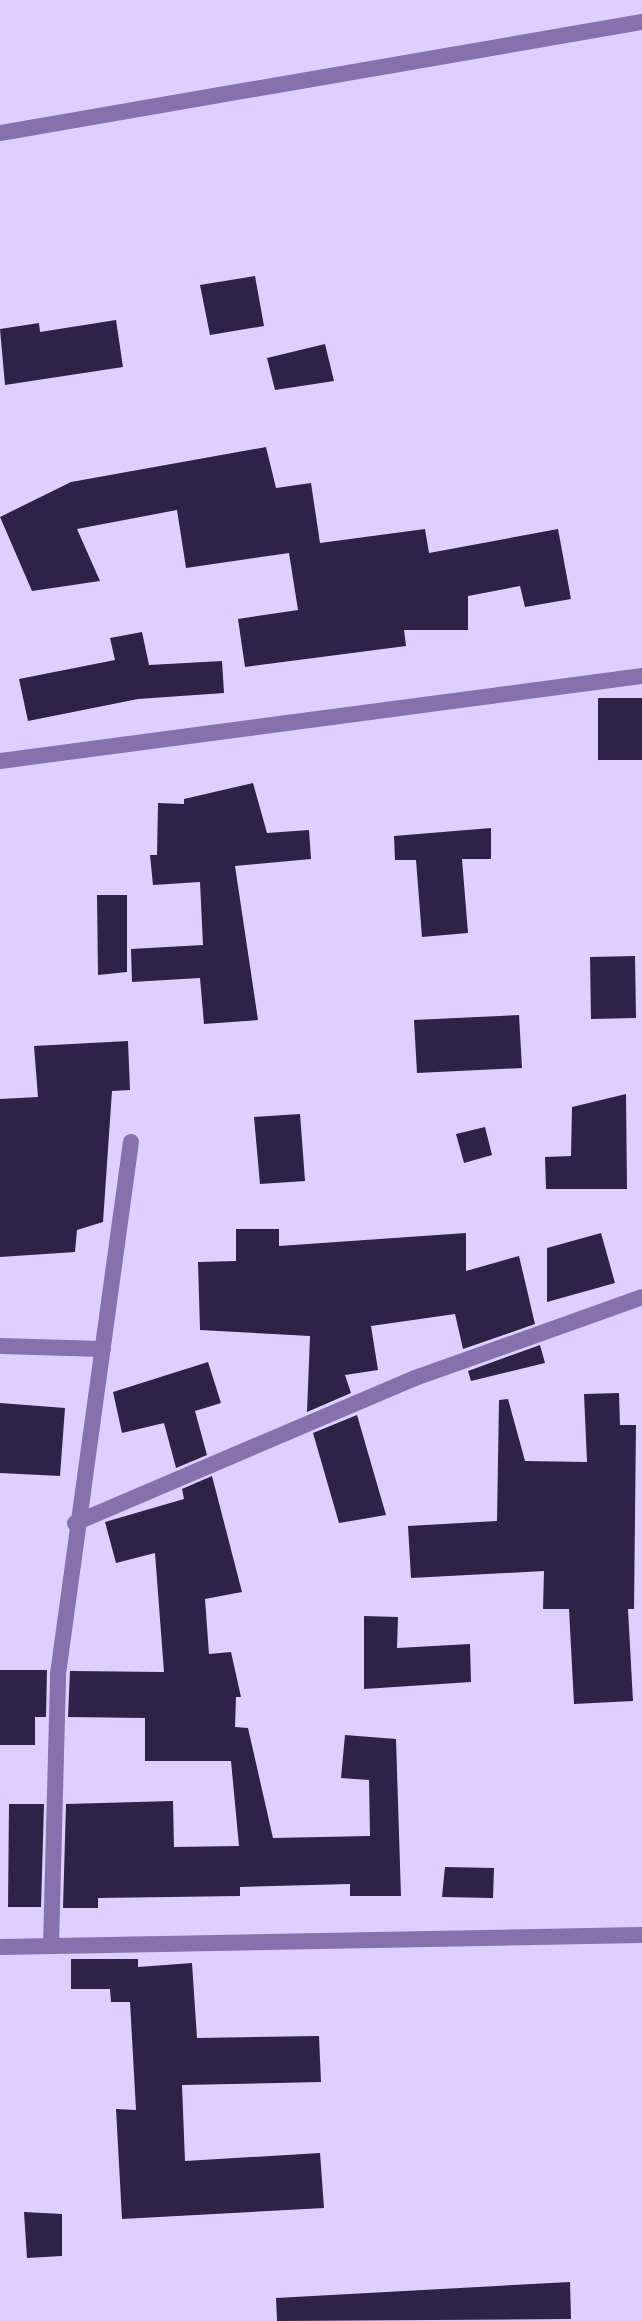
<!DOCTYPE html>
<style>
body{margin:0}
#map{position:relative;width:642px;height:2321px;overflow:hidden;background:#ddcfff;font-family:"Noto Sans",sans-serif}
div>[style]{position:absolute}
[style*='--x']{left:calc(var(--x)*1px);top:calc(var(--y)*1px);width:calc(var(--w)*1px);rotate:calc(var(--a)*1deg)}
.building>*{inset:0;background:#2f2247}
.street>*{height:16px;margin:-8px;padding:0 8px;transform-origin:8px;border-radius:8px;background:#8671ae}
span{translate:-50% -50%;white-space:nowrap;text-align:center;line-height:1.15;-webkit-text-stroke:8px #f9f8fd;paint-order:stroke}
</style>
<div id="map">
<div class="building">
<div style="clip-path:polygon(255px 276px,264px 326px,210px 335px,200px 285px)"></div>
<div style="clip-path:polygon(116px 320px,123px 367px,5px 385px,0 329px,39px 323px,40px 332px)"></div>
<div style="clip-path:polygon(325px 344px,334px 381px,275px 390px,267px 358px)"></div>
<div style="clip-path:polygon(266px 447px,276px 488px,311px 483px,320px 543px,425px 529px,429px 553px,558px 529px,571px 599px,525px 607px,520px 586px,468px 596px,468px 630px,404px 630px,406px 646px,245px 667px,238px 619px,298px 610px,289px 553px,186px 568px,177px 510px,77px 529px,100px 581px,32px 591px,0 517px,71px 482px)"></div>
<div style="clip-path:polygon(142px 632px,149px 665px,222px 661px,224px 693px,138px 699px,28px 721px,19px 679px,115px 660px,110px 638px)"></div>
<div style="clip-path:polygon(598px 698px,642px 698px,642px 760px,598px 760px)"></div>
<div style="clip-path:polygon(253px 783px,267px 833px,309px 830px,311px 859px,235px 866px,258px 1020px,204px 1024px,200px 978px,132px 982px,131px 949px,203px 945px,200px 882px,153px 885px,150px 855px,157px 855px,158px 803px,184px 804px,184px 799px)"></div>
<div style="clip-path:polygon(491px 828px,491px 859px,462px 859px,468px 933px,422px 937px,416px 860px,395px 860px,394px 836px)"></div>
<div style="clip-path:polygon(97px 895px,127px 895px,127px 972px,98px 975px)"></div>
<div style="clip-path:polygon(635px 956px,636px 1018px,591px 1019px,590px 957px)"></div>
<div style="clip-path:polygon(519px 1015px,522px 1068px,417px 1073px,414px 1020px)"></div>
<div style="clip-path:polygon(128px 1041px,130px 1090px,112px 1091px,103px 1222px,77px 1230px,75px 1252px,0 1257px,0 1099px,38px 1097px,34px 1046px)"></div>
<div style="clip-path:polygon(626px 1094px,627px 1189px,546px 1189px,545px 1157px,571px 1156px,572px 1107px)"></div>
<div style="clip-path:polygon(300px 1114px,305px 1181px,260px 1184px,254px 1117px)"></div>
<div style="clip-path:polygon(485px 1127px,492px 1155px,464px 1163px,456px 1134px)"></div>
<div style="clip-path:polygon(236px 1229px,279px 1229px,279px 1246px,466px 1233px,466px 1271px,519px 1256px,535px 1324px,463px 1349px,455px 1314px,371px 1326px,378px 1370px,345px 1375px,351px 1393px,307px 1412px,310px 1336px,200px 1330px,198px 1262px,236px 1261px)"></div>
<div style="clip-path:polygon(601px 1233px,615px 1283px,547px 1302px,547px 1248px)"></div>
<div style="clip-path:polygon(540px 1345px,545px 1363px,471px 1381px,468px 1371px)"></div>
<div style="clip-path:polygon(208px 1362px,221px 1403px,195px 1411px,207px 1455px,176px 1468px,164px 1423px,122px 1433px,113px 1392px)"></div>
<div style="clip-path:polygon(619px 1393px,620px 1425px,636px 1425px,634px 1609px,628px 1609px,633px 1701px,574px 1704px,569px 1609px,543px 1609px,544px 1571px,411px 1578px,408px 1526px,497px 1521px,499px 1400px,508px 1399px,525px 1461px,587px 1462px,584px 1394px)"></div>
<div style="clip-path:polygon(0 1403px,65px 1408px,60px 1476px,0 1473px)"></div>
<div style="clip-path:polygon(357px 1415px,386px 1515px,339px 1523px,313px 1433px)"></div>
<div style="clip-path:polygon(212px 1476px,242px 1592px,205px 1599px,209px 1654px,231px 1652px,241px 1697px,236px 1697px,235px 1727px,248px 1728px,273px 1838px,370px 1836px,369px 1780px,341px 1778px,345px 1735px,396px 1739px,401px 1896px,350px 1896px,350px 1884px,240px 1887px,240px 1896px,98px 1898px,98px 1908px,63px 1908px,66px 1804px,173px 1801px,174px 1847px,239px 1846px,231px 1761px,145px 1761px,145px 1718px,68px 1717px,70px 1671px,164px 1672px,155px 1553px,116px 1563px,105px 1522px,184px 1499px,182px 1489px)"></div>
<div style="clip-path:polygon(364px 1616px,398px 1617px,397px 1648px,470px 1644px,471px 1682px,364px 1689px)"></div>
<div style="clip-path:polygon(0 1670px,47px 1670px,46px 1717px,35px 1717px,35px 1745px,0 1745px)"></div>
<div style="clip-path:polygon(9px 1804px,44px 1804px,41px 1907px,8px 1907px)"></div>
<div style="clip-path:polygon(445px 1867px,494px 1868px,493px 1898px,442px 1897px)"></div>
<div style="clip-path:polygon(71px 1959px,138px 1959px,138px 1967px,192px 1963px,197px 2038px,319px 2036px,321px 2082px,182px 2085px,185px 2161px,320px 2153px,324px 2208px,122px 2219px,116px 2109px,136px 2110px,130px 2002px,111px 2002px,110px 1989px,71px 1989px)"></div>
<div style="clip-path:polygon(24px 2212px,62px 2214px,62px 2256px,27px 2258px)"></div>
<div style="clip-path:polygon(570px 2282px,571px 2319px,277px 2321px,276px 2298px)"></div>
</div>
<div class="street">
<div style="--x:0;--y:133;--w:652;--a:-9.81"></div>
<div style="--x:0;--y:761;--w:648;--a:-7.54"></div>
<div style="--x:0;--y:1346;--w:103;--a:1.7"></div>
<div style="--x:75;--y:1523;--w:370;--a:-23.1"></div>
<div style="--x:415;--y:1378;--w:241;--a:-19.6"></div>
<div style="--x:51;--y:1946;--w:272;--a:-88.5"></div>
<div style="--x:58;--y:1674;--w:537;--a:-82.19"></div>
<div style="--x:0;--y:1947;--w:642;--a:-1.07"></div>
</div>
</div>
